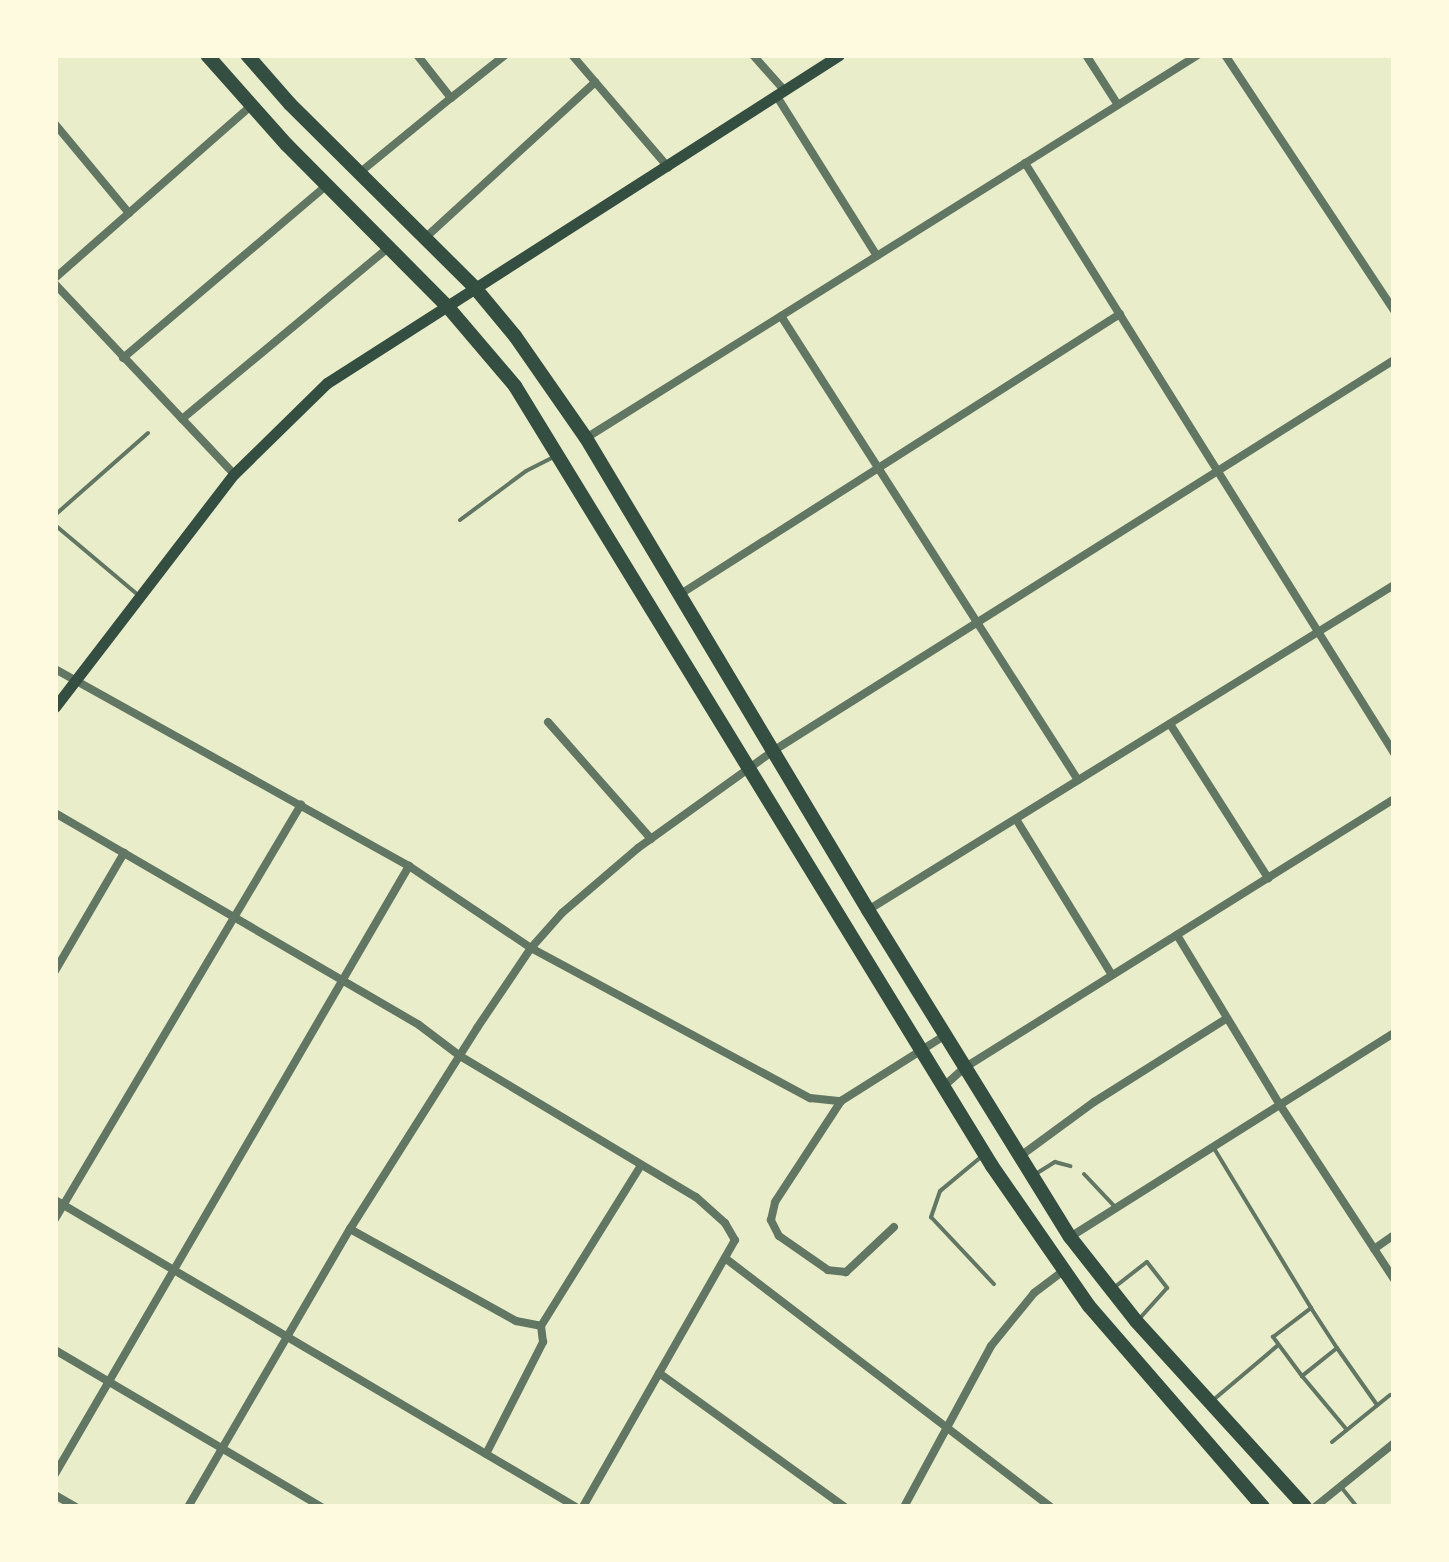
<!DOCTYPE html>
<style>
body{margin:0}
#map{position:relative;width:1449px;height:1562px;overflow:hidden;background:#e9edc9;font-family:"Public Sans",sans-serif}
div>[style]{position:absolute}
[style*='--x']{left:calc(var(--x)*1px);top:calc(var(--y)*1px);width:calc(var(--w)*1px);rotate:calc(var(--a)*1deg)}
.service>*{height:4px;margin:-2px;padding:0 2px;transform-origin:2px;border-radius:2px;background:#617663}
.minor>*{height:8px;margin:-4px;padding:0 4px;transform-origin:4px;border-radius:4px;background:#617663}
.secondary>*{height:11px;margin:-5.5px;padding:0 5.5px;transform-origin:5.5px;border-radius:5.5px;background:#344e41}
.trunk>*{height:14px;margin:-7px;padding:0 7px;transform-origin:7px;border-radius:7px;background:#344e41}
span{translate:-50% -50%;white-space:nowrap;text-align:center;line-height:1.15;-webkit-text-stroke:9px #fefae0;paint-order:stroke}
.frame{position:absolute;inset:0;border:58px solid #fefae0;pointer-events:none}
</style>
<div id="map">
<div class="service">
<div style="--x:55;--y:515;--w:124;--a:-41.4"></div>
<div style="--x:460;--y:520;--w:82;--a:-36.6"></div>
<div style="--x:526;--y:471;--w:31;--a:-27"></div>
<div style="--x:55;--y:525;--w:109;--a:40.1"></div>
<div style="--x:1215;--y:1150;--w:185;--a:58.7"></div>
<div style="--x:981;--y:1157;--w:53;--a:140.3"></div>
<div style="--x:940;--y:1191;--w:28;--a:109"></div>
<div style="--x:931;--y:1217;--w:92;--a:46.8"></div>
<div style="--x:1084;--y:1174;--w:47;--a:46.7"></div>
<div style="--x:1034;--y:1175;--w:25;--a:-32"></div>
<div style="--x:1055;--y:1162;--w:16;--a:15"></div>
<div style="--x:1116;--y:1286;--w:39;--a:-38"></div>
<div style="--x:1147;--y:1262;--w:33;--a:52"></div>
<div style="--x:1167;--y:1288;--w:40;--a:132"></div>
<div style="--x:1311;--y:1308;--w:48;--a:57"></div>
<div style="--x:1337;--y:1348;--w:45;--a:141.3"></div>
<div style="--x:1302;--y:1376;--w:49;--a:-126.6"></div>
<div style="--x:1273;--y:1337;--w:48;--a:-37.3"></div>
<div style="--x:1337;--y:1348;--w:70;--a:54.9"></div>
<div style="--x:1302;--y:1376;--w:70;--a:50.2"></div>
<div style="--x:1212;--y:1401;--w:85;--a:-40.2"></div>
<div style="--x:1332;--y:1442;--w:75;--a:-39"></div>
<div style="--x:1341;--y:1487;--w:26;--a:51"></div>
</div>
<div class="minor">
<div style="--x:572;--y:55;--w:148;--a:49.4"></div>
<div style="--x:753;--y:55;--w:47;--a:48.5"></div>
<div style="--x:1086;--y:55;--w:59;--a:57.4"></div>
<div style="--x:1225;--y:55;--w:306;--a:56.5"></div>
<div style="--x:776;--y:95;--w:190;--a:57.9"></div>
<div style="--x:451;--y:98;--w:69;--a:-38.5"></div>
<div style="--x:55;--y:124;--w:116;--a:50.3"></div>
<div style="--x:1025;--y:163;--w:696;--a:57.98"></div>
<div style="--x:358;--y:174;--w:120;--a:-39.3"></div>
<div style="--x:451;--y:98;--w:55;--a:-128.3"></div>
<div style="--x:425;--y:238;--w:231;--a:-42.5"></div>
<div style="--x:55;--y:278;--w:261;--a:-41.3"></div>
<div style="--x:55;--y:284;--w:261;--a:46.7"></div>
<div style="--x:781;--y:316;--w:551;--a:57.38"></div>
<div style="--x:123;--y:358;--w:266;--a:-40.3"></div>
<div style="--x:182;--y:419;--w:268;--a:-39.7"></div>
<div style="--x:586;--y:438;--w:722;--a:-32.04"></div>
<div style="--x:679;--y:595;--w:523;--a:-32.5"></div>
<div style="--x:55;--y:669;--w:405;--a:29.1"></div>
<div style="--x:409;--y:866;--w:147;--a:33.9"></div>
<div style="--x:531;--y:948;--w:317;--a:28.3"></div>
<div style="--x:810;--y:1098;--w:31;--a:6"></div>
<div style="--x:548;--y:722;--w:156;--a:48.6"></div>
<div style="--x:1170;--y:724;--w:183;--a:57.5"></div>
<div style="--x:55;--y:813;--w:421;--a:30.2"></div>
<div style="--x:419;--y:1025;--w:51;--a:37.1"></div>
<div style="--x:460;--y:1056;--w:275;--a:30.9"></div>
<div style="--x:696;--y:1197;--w:39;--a:42"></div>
<div style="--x:725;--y:1223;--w:20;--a:60"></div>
<div style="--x:735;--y:1240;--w:307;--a:119.7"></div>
<div style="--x:1016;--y:819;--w:183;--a:58.4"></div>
<div style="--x:868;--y:910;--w:618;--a:-31.71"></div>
<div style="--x:1177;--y:935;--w:199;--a:58.8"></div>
<div style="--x:1280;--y:1105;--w:208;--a:56.8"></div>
<div style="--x:55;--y:971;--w:137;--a:-59.7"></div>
<div style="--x:943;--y:1087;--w:28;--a:-42"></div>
<div style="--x:964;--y:1068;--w:507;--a:-32.03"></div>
<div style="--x:1019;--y:1157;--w:93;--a:-36.3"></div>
<div style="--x:1094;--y:1102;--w:156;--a:-32.2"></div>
<div style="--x:55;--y:1200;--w:605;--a:30.51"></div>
<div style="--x:55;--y:1219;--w:482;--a:-59.3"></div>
<div style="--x:894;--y:1227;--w:66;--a:136.8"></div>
<div style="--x:846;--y:1272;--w:18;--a:-174"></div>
<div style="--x:828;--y:1270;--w:60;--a:-145.2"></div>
<div style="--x:779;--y:1236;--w:18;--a:-117"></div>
<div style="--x:771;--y:1220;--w:18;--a:-77"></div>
<div style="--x:775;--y:1202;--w:121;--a:-56.8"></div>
<div style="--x:841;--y:1101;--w:122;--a:-32.3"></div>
<div style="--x:350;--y:1229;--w:190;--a:29"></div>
<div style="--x:516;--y:1321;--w:25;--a:11"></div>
<div style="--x:541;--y:1326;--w:187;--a:-58.1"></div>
<div style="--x:1070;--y:1237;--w:383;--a:-32.2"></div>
<div style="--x:1374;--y:1249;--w:24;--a:-35"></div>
<div style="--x:725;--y:1258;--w:410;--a:37.4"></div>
<div style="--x:55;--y:1350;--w:310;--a:30.5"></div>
<div style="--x:659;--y:1373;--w:229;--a:35.8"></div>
<div style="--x:486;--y:1454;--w:126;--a:-63"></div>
<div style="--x:543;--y:1342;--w:16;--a:-97"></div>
<div style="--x:55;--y:1474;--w:704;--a:-59.79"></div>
<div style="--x:55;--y:1495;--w:24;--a:30"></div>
<div style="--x:188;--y:1507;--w:322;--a:-59.8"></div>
<div style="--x:350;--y:1229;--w:238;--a:-57.7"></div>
<div style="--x:477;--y:1028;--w:97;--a:-56"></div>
<div style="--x:531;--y:948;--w:47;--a:-48.5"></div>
<div style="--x:562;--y:913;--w:100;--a:-40.5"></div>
<div style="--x:638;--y:848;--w:166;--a:-35.7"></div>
<div style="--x:773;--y:751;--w:734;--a:-32.2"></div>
<div style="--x:904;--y:1507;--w:183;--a:-61.6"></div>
<div style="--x:991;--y:1346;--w:68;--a:-50.9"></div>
<div style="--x:1034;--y:1293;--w:38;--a:-37"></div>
<div style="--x:1315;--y:1507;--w:102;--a:-39"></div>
</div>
<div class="secondary">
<div style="--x:55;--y:707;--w:294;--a:-52.5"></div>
<div style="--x:234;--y:474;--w:130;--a:-44.4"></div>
<div style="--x:327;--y:383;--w:608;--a:-32.64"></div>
</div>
<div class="trunk">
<div style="--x:207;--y:55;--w:120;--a:48.4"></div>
<div style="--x:287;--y:145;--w:227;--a:45.2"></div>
<div style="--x:447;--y:306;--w:105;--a:49.6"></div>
<div style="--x:515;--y:386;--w:914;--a:58.55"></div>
<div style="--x:992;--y:1166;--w:170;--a:55.3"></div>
<div style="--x:1089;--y:1306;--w:266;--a:49.1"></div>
<div style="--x:247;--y:55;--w:65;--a:48.7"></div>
<div style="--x:290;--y:104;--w:262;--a:44.8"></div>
<div style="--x:476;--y:289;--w:61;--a:50.3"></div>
<div style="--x:515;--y:336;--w:124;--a:55.2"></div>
<div style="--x:586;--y:438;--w:550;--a:59.14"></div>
<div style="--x:868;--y:910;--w:384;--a:58.3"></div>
<div style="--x:1070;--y:1237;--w:107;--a:51.8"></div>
<div style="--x:1136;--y:1321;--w:251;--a:47.7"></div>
</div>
<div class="frame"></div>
</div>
